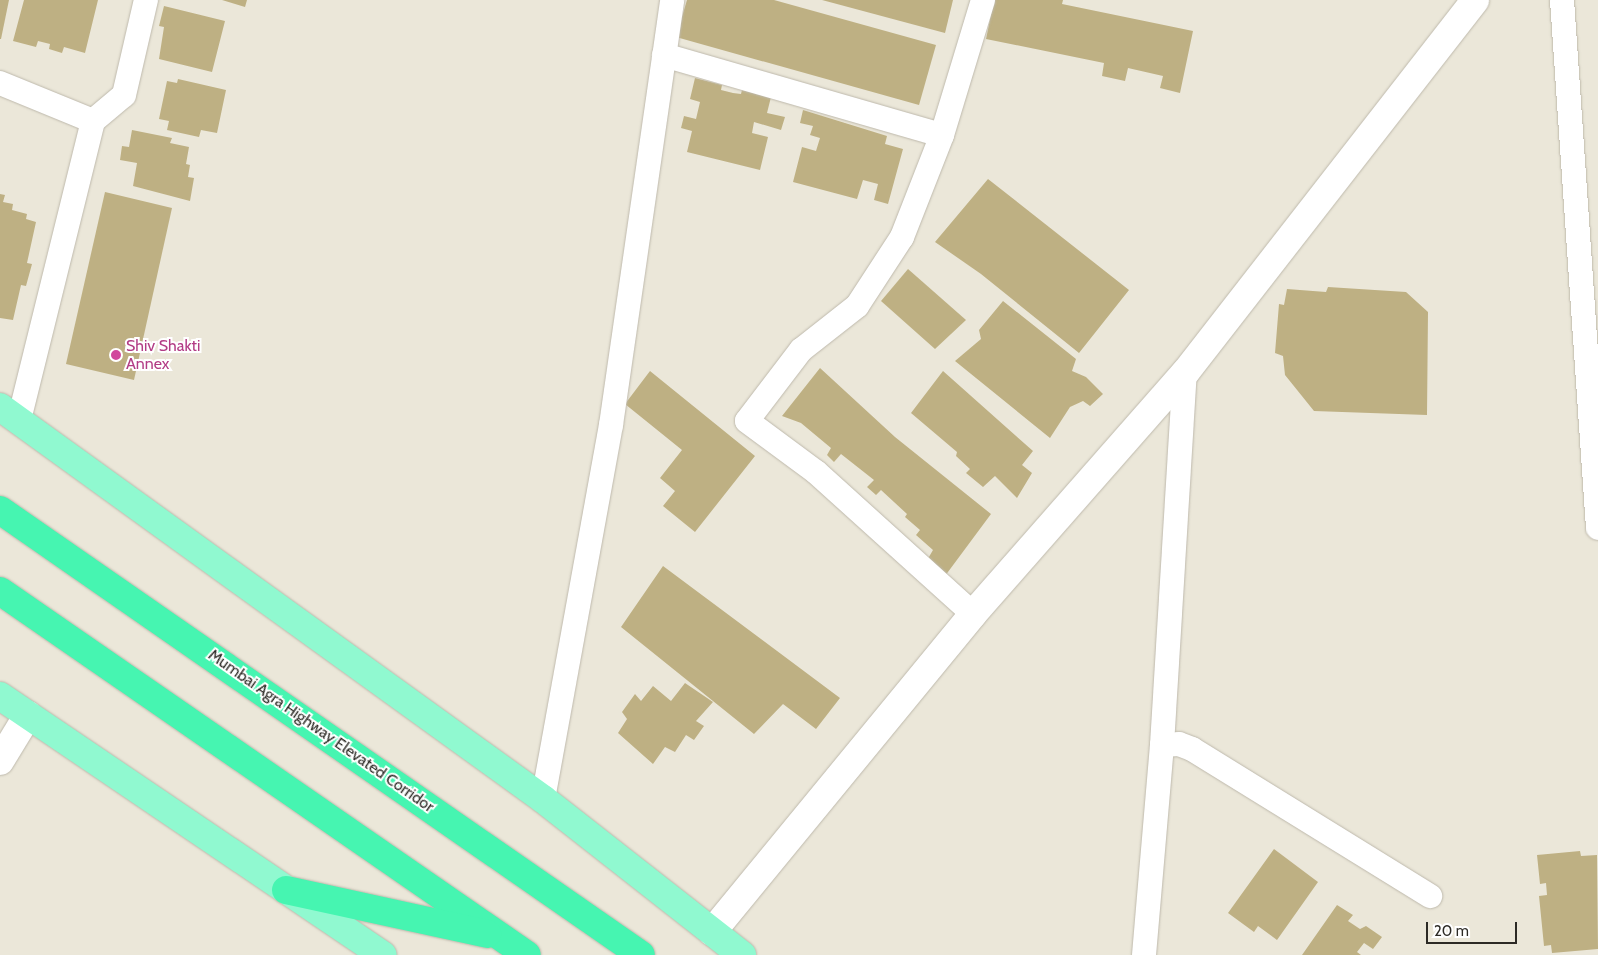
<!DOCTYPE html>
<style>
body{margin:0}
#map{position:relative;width:1598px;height:955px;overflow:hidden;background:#ebe7d9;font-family:Cabin,sans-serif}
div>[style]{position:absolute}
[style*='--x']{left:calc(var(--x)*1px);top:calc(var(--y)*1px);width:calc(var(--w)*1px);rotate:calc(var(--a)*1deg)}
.building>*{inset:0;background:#beb083}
.roads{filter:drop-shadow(0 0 1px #beb9ac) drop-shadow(0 0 1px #beb9ac)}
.street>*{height:24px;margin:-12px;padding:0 12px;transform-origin:12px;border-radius:12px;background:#fff}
.secondary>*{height:28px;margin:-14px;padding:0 14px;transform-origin:14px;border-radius:14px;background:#fff}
.primary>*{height:28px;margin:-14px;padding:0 14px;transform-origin:14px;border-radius:14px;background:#90f9d0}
.highway>*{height:28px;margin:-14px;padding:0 14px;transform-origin:14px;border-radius:14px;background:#46f5b1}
.dots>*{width:14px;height:14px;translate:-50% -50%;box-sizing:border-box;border:2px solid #fff;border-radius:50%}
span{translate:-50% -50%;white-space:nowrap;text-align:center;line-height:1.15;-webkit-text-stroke:4px #fff;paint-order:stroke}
.hotel-label{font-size:16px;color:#b23c85}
.left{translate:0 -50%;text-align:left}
.street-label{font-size:16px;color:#2c2a25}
.scale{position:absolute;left:1426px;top:922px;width:91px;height:22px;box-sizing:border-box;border:2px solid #2c2a25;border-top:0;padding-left:6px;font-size:15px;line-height:18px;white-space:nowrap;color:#2c2a25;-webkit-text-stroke:4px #fff;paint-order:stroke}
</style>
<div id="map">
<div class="building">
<div style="clip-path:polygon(0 0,9px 0,1px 39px,0 39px)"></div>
<div style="clip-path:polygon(24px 0,98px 0,85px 53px,64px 47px,62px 53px,49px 49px,50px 44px,38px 41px,36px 47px,13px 41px)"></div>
<div style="clip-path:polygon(222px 0,247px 0,245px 7px)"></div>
<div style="clip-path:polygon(687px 0,774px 0,936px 45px,919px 105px,676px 37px)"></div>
<div style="clip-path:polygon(822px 0,953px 0,945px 33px)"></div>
<div style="clip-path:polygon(994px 0,1063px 0,1062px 4px,1193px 31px,1180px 93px,1160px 88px,1163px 76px,1128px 68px,1125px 81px,1102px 76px,1104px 63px,986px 39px)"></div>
<div style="clip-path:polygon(164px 6px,225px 21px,212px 72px,159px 59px,164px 27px,159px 26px)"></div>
<div style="clip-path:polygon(695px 78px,722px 85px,721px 90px,733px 93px,741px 94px,742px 90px,771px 97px,767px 113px,785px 117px,781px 130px,754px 122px,752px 133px,768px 137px,760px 170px,687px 152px,692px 131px,681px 128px,684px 116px,696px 119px,700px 102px,690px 99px)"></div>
<div style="clip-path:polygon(178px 79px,226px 90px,217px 133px,201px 130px,199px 137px,167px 130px,169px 121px,159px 119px,167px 81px,177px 83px)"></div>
<div style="clip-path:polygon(803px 110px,887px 136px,885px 144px,903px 149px,888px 204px,874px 200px,878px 184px,863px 180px,857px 199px,793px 182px,802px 147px,816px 151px,820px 138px,810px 135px,813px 126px,800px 123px)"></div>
<div style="clip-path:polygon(132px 130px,172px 138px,170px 143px,189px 147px,186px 164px,190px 165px,188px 177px,194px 178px,190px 201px,133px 186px,137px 163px,120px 160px,122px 146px,129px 147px)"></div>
<div style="clip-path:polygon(988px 179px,1129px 290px,1079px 353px,981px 274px,935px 242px)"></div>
<div style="clip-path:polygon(105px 192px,172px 208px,134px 380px,66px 364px)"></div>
<div style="clip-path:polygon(0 194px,5px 195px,3px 202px,13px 204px,12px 210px,27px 214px,26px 219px,36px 222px,27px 263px,32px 264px,26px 286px,21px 285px,13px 320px,0 318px)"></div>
<div style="clip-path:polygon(908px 269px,966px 320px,935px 349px,881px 301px)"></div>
<div style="clip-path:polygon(1328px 287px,1406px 292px,1428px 312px,1427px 415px,1314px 411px,1285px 375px,1283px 356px,1275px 353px,1279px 304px,1284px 305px,1287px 289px,1326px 292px)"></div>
<div style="clip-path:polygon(1003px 301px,1076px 359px,1072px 371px,1086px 377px,1103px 394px,1090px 406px,1083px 401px,1070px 407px,1050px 438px,955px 361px,981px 339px,979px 330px)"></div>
<div style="clip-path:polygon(820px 368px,895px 437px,991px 514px,945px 576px,926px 562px,933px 550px,916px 535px,920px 530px,905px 517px,907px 514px,881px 490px,876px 495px,867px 487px,874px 480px,841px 454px,834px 462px,827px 455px,831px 448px,801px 423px,782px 416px)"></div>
<div style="clip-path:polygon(650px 371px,755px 456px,695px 532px,663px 506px,675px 491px,660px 478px,682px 450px,625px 404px)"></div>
<div style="clip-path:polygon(943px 371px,1033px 451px,1022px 465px,1032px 473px,1017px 498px,995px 476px,983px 487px,966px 473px,970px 469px,956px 456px,957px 452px,911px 413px)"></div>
<div style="clip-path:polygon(663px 566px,840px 698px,816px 729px,783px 704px,754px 734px,621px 627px)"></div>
<div style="clip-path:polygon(685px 683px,713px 702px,696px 721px,704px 726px,694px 740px,686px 735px,675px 752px,665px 747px,653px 764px,618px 733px,627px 719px,622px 712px,635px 694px,641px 701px,653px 686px,671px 701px)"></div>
<div style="clip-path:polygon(1274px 849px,1318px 882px,1277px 940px,1258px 926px,1254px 932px,1228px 913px)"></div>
<div style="clip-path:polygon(1580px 851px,1581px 856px,1597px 855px,1598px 949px,1552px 953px,1551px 945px,1544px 946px,1539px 896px,1547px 895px,1546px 883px,1540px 884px,1537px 855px)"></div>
<div style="clip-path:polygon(1337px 905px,1353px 915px,1348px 921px,1360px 929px,1366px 926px,1382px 937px,1373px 949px,1364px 943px,1357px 952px,1361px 955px,1302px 955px)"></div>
</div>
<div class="roads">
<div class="street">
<div style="--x:1562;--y:0;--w:529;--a:86.1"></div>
<div style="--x:664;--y:55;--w:289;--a:16.1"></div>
<div style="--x:942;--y:135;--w:141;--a:-73.1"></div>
<div style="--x:0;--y:83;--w:100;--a:22.2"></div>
<div style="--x:93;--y:121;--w:308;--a:103.9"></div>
<div style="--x:93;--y:121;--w:40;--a:-40"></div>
<div style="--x:124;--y:95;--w:98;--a:-77"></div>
<div style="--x:942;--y:135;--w:110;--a:111.4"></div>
<div style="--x:902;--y:237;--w:82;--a:123.1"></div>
<div style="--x:857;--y:306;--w:71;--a:141.8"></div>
<div style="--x:801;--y:350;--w:89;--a:127.3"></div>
<div style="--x:747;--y:421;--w:86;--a:36.5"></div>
<div style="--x:816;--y:472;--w:212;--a:42.1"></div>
<div style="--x:1162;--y:745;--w:373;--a:-86.5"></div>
<div style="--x:543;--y:799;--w:380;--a:-79.7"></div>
<div style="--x:611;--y:425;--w:429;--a:-81.8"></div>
<div style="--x:1144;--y:955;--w:211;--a:-85.1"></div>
<div style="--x:1162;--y:745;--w:17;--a:-3"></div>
<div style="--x:1179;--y:744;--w:14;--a:21"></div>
<div style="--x:1192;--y:749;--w:280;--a:31.7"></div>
</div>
<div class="secondary">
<div style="--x:0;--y:761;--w:54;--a:-58.7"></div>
<div style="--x:712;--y:932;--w:411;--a:-50.6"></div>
<div style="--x:973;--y:614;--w:321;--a:-48.7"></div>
<div style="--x:1185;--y:373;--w:472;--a:-52.1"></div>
</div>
<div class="primary">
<div style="--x:0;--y:407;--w:670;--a:35.83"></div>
<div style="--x:543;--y:799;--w:253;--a:38.1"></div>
<div style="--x:0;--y:696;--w:462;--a:34.1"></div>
</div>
<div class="highway">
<div style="--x:0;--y:510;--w:780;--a:34.77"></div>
<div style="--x:0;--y:591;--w:640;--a:34.63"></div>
<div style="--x:286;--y:890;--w:206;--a:12.3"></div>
</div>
</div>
<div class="dots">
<div style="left:116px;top:355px;background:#d1479c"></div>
</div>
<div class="hotel-label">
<span class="left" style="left:126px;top:355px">Shiv Shakti<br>Annex</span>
</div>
<div class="street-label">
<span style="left:321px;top:731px;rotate:35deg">Mumbai Agra Highway Elevated Corridor</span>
</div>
<div class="scale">20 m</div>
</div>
